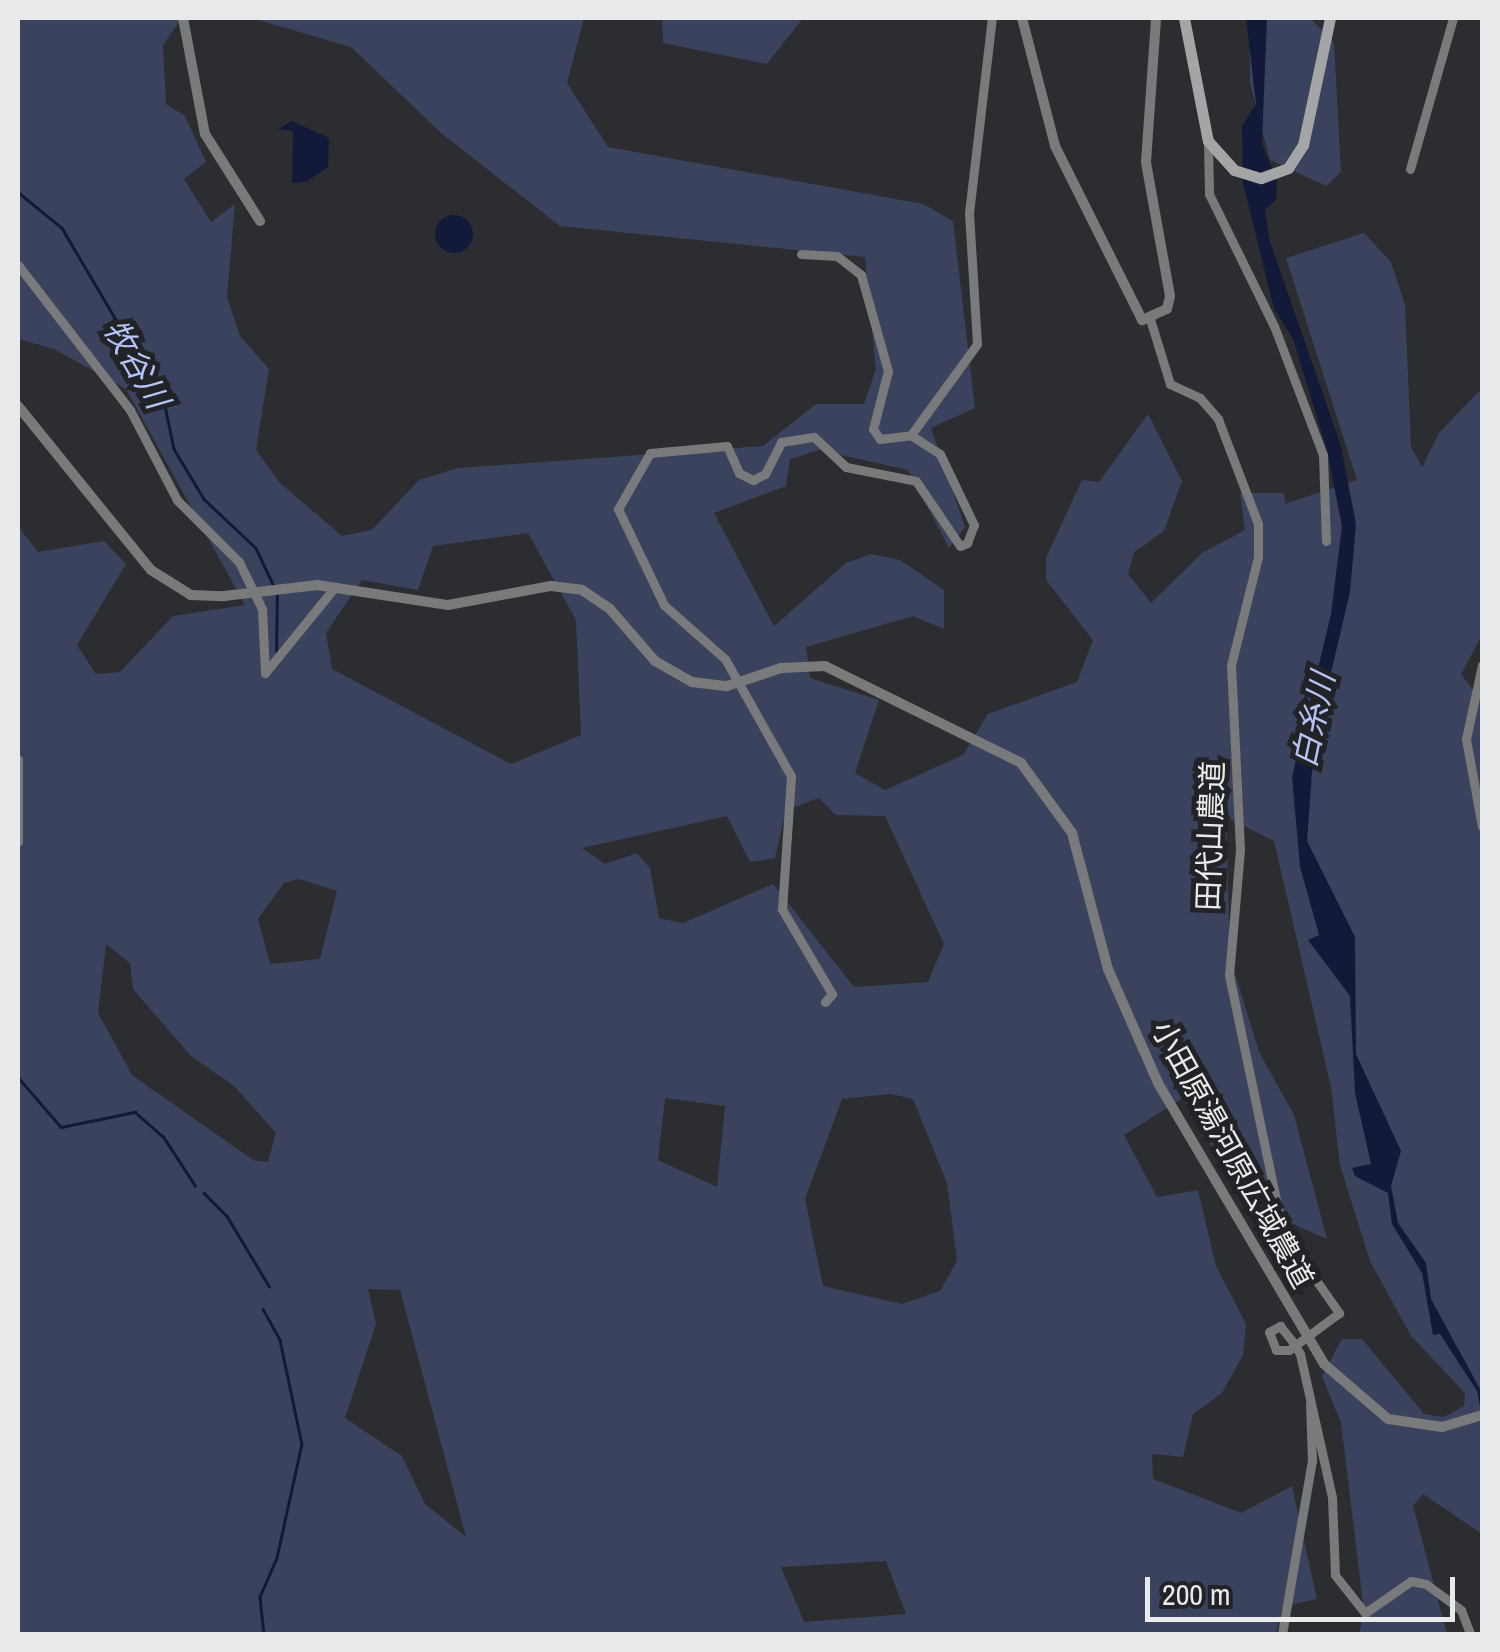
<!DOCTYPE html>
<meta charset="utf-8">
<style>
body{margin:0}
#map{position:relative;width:1500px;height:1652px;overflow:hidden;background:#2c2d30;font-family:"Archivo Narrow","Noto Sans JP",sans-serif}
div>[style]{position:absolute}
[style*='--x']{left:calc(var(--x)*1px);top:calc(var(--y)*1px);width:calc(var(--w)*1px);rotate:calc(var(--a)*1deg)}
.green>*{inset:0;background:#3b425d}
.water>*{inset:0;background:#131a39}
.round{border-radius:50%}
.stream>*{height:2.5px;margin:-1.25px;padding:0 1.25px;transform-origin:1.25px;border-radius:1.25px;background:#131a39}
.minor>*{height:9px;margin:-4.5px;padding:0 4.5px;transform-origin:4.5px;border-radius:4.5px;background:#797a7b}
.tertiary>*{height:10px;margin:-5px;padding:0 5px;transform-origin:5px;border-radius:5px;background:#797a7b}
.secondary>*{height:11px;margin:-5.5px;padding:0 5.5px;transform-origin:5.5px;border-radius:5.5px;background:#a4a5a7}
.minor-bridge>*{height:9px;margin:-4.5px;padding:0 4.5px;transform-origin:4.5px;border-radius:4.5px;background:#797a7b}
.tertiary-bridge>*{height:10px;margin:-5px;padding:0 5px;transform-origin:5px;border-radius:5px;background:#797a7b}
span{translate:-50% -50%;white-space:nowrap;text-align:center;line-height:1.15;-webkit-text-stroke:10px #222326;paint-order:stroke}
.street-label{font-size:30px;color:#e9eaec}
.water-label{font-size:32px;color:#b4c4f6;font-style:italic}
.frame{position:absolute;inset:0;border:20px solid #e9eaec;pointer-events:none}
.scale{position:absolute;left:1145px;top:1577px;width:310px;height:45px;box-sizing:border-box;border:5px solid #e9eaec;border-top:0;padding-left:12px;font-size:30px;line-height:35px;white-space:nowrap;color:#e9eaec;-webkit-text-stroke:8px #222326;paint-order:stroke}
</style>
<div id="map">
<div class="green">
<div style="clip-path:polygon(evenodd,18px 18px,182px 18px,163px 45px,166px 104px,185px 116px,206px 162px,184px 179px,211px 222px,235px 204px,227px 297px,240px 336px,269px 369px,256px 450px,280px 483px,342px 536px,372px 530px,419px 480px,458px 468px,763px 446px,816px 404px,864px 404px,876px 369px,865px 257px,560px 226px,441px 133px,351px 47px,251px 18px,584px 18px,567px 83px,608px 147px,923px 204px,953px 221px,975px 408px,931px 428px,965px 527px,949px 548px,908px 470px,819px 450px,790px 459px,786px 486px,714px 513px,774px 626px,846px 563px,871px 554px,900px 560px,944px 590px,944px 629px,913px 616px,806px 647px,810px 678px,879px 700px,855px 773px,885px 790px,963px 755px,988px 714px,1077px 682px,1093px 640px,1046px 580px,1046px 558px,1082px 480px,1099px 482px,1148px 414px,1182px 481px,1164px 531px,1134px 552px,1128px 574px,1151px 603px,1202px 553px,1245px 530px,1240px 493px,1284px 493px,1285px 504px,1357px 480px,1286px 258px,1364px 233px,1391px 262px,1405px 305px,1411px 447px,1422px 467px,1439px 433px,1482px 388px,1482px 635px,1461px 674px,1482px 702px,1482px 1534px,1423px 1494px,1413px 1506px,1447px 1634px,1359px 1634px,1364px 1611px,1341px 1423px,1322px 1376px,1342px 1339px,1362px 1339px,1424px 1414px,1444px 1417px,1464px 1406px,1465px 1393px,1411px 1336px,1370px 1261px,1340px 1165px,1331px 1087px,1274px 841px,1226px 817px,1230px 957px,1259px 1052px,1294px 1115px,1327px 1239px,1246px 1203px,1183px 1098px,1124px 1135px,1157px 1197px,1198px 1190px,1216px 1266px,1246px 1324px,1243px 1355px,1222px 1393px,1193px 1414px,1183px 1457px,1152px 1454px,1153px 1479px,1241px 1513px,1292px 1486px,1317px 1599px,1283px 1606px,1276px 1634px,18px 1634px,18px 526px,38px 552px,104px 541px,126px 564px,77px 645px,96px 674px,120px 672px,173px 616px,245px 605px,126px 389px,54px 349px,18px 339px,18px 18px,528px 533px,576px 620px,581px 735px,511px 764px,332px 669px,326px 633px,362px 580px,418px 590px,433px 546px,528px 533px,18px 18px,819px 798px,836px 815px,885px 816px,944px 944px,928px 982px,854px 987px,773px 884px,683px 923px,659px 918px,650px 868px,637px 853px,605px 864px,582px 848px,727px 816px,750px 862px,775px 858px,786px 810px,819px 798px,18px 18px,299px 879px,337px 891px,320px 959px,270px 964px,258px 919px,284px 883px,299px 879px,18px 18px,106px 944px,130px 963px,133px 989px,191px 1056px,234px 1086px,276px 1133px,268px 1162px,253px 1160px,132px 1075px,98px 1013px,106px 944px,18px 18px,890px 1094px,913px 1099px,947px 1183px,957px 1261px,940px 1291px,902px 1304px,823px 1286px,805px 1199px,842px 1099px,890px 1094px,18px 18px,665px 1098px,725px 1106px,717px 1187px,658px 1160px,665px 1098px,18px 18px,368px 1289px,400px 1290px,466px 1537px,425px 1504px,402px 1456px,345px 1418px,376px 1324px,368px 1289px,18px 18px,886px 1561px,906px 1614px,804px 1622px,781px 1567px,886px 1561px)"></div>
<div style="clip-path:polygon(662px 18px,803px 18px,767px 64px,663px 43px)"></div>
<div style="clip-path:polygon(1249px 18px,1310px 18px,1334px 43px,1341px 172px,1326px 186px,1270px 160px,1250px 83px)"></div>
</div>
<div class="water">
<div style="clip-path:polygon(1246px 18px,1267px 18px,1262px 144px,1277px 180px,1276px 200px,1265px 210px,1269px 239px,1341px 446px,1356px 524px,1350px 592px,1314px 745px,1307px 841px,1355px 937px,1356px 1054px,1401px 1151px,1391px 1186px,1398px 1223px,1426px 1263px,1431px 1299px,1480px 1389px,1482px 1416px,1477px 1391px,1440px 1334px,1433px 1335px,1422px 1273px,1392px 1224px,1388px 1193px,1355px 1176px,1352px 1168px,1371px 1164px,1355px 1093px,1350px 996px,1308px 940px,1319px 935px,1300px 867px,1292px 777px,1331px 614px,1342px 526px,1327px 450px,1293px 339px,1274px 309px,1243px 183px,1242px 126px,1256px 104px)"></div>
<div style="clip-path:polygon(292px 121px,329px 138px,328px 167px,306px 182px,292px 183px,293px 131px,278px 129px)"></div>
<div class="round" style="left:435px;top:215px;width:38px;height:38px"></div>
</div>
<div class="stream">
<div style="--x:18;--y:192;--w:57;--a:39.3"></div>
<div style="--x:62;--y:228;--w:201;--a:59.5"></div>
<div style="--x:164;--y:401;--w:49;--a:78.2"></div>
<div style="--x:174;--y:449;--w:58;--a:59"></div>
<div style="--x:204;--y:499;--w:71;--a:43.3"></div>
<div style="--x:256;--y:548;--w:42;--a:64.7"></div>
<div style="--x:276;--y:651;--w:58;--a:-89"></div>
<div style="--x:18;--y:1077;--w:66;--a:49.3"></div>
<div style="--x:61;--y:1127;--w:76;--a:-11.5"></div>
<div style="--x:135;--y:1112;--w:37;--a:41"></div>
<div style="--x:163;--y:1136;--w:59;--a:56.9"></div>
<div style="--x:204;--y:1193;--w:33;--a:45"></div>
<div style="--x:227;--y:1216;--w:82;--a:59"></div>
<div style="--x:263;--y:1309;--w:35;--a:61"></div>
<div style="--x:280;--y:1340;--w:106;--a:78.1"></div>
<div style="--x:302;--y:1444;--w:117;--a:102.4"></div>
<div style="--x:277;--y:1558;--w:43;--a:113.6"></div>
<div style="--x:260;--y:1597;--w:37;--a:84"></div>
</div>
<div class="minor">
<div style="--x:1208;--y:141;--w:53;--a:88.9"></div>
<div style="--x:1209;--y:194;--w:147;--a:63.8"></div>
<div style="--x:1274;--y:326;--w:138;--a:69.2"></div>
<div style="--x:1323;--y:455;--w:86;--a:88"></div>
<div style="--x:1410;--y:169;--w:157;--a:-74.1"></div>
<div style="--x:801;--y:254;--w:36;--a:3"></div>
<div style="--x:837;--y:256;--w:31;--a:38"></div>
<div style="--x:861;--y:275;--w:100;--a:74.3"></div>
<div style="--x:888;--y:371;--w:60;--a:104.5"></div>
<div style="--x:873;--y:429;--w:12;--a:55"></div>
<div style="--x:880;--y:439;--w:31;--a:-7"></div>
<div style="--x:911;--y:435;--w:112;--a:-54"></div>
<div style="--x:977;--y:344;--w:131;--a:-93.5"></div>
<div style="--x:969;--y:213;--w:196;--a:-83.3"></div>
<div style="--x:18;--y:265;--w:183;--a:52.3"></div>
<div style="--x:130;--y:410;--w:102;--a:62.4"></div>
<div style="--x:177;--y:500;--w:88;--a:45"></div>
<div style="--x:239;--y:562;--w:52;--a:63.9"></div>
<div style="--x:262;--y:609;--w:64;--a:87.3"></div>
<div style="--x:1150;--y:319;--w:68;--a:72.9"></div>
<div style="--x:1170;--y:384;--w:33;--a:25"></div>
<div style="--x:1200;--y:398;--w:28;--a:49"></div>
<div style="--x:1218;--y:419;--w:112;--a:69.1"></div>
<div style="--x:1258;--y:524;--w:33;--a:90"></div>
<div style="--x:1258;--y:557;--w:111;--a:104"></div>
<div style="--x:1231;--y:665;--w:185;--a:87.2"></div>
<div style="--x:1240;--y:850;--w:125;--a:95"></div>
<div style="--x:1229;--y:975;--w:264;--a:78.2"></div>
<div style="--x:1283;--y:1233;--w:98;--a:55"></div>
<div style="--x:1339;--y:1313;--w:62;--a:143.5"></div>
<div style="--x:1289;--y:1350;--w:13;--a:180"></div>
<div style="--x:1276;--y:1350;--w:19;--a:-111"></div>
<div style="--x:1269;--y:1332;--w:13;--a:-29"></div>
<div style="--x:1280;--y:1326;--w:19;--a:51"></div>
<div style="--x:1482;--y:665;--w:76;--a:102.2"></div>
<div style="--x:1466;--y:739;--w:89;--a:79.7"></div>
<div style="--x:265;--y:673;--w:111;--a:-50.9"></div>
<div style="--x:825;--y:1002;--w:11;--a:-49"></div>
<div style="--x:832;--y:994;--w:99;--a:-120.5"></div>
<div style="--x:782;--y:909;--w:133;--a:-86.1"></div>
<div style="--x:791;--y:776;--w:134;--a:-119.4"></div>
<div style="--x:725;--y:659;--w:81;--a:-138.5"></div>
<div style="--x:664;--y:605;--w:106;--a:-115.6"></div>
<div style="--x:618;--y:509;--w:64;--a:-60.3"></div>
<div style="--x:650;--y:453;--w:77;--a:-5.2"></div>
<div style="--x:727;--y:446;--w:30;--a:66"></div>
<div style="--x:739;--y:473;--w:16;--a:27"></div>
<div style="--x:753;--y:480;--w:13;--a:-27"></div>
<div style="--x:765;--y:474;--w:36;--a:-63"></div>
<div style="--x:781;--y:442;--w:33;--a:-9"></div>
<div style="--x:814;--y:437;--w:44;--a:43.2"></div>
<div style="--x:846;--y:467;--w:71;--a:11.3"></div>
<div style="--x:916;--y:481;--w:78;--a:55.9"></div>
<div style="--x:960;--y:546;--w:8;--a:-23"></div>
<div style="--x:967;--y:543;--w:19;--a:-69"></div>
<div style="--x:974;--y:525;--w:79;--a:-115.6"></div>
<div style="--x:940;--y:454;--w:35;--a:-147"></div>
<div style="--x:1300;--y:1354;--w:147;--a:77.4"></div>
<div style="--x:1332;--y:1497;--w:78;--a:87.8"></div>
<div style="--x:1335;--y:1575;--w:48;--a:51.7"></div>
<div style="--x:1365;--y:1613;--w:56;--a:-34.8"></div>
<div style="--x:1411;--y:1581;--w:15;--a:11"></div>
<div style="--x:1426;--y:1584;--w:44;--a:36.6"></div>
<div style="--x:1461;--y:1610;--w:26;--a:69"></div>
<div style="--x:1282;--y:1634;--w:176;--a:-80.2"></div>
<div style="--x:1312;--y:1461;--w:57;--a:-92"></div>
</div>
<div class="tertiary">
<div style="--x:183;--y:18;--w:118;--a:79.3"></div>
<div style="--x:205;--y:134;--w:103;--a:57.7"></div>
<div style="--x:1022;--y:18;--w:132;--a:75.5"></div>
<div style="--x:1055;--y:146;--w:195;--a:63.4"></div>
<div style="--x:1142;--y:320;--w:27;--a:-24"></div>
<div style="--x:1167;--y:309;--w:13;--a:-77"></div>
<div style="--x:1170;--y:296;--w:136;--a:-100.2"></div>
<div style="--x:1146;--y:162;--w:144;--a:-86"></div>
<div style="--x:18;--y:406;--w:211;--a:51"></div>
<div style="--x:151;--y:570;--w:47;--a:32"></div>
<div style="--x:191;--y:595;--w:33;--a:2"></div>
<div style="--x:317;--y:585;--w:133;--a:8.7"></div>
<div style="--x:448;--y:605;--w:105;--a:-10.5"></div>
<div style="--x:551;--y:586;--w:31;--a:7"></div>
<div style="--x:582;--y:590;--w:34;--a:34"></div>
<div style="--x:610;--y:609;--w:69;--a:49.1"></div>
<div style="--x:655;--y:661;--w:43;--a:29.6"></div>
<div style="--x:692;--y:682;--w:35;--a:7"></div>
<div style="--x:727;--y:686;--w:57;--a:-18.4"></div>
<div style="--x:781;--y:668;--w:44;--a:-2.6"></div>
<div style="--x:825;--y:666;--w:219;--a:26.3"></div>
<div style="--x:1021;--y:763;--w:87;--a:53.9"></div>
<div style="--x:1072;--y:833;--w:141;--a:75.2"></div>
<div style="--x:1108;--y:969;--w:124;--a:66.3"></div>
<div style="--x:1158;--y:1083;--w:326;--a:59.4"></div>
<div style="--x:1324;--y:1364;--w:84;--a:40.7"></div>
<div style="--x:1388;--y:1419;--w:55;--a:8.4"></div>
<div style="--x:1442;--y:1427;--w:42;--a:-16.7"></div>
<div style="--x:18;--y:760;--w:82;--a:90"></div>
</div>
<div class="secondary">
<div style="--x:1184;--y:18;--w:125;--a:79"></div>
<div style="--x:1208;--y:141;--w:39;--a:48"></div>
<div style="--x:1234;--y:170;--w:28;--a:17"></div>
<div style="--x:1261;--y:178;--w:29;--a:-20"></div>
<div style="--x:1288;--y:168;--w:27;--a:-57"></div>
<div style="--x:1303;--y:145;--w:130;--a:-78"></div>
</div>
<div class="minor-bridge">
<div style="--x:1292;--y:1341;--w:15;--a:58"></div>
</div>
<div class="tertiary-bridge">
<div style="--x:224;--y:596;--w:94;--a:-6.7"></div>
</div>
<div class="street-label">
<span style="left:1210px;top:836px;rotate:-88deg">田代山農道</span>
<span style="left:1233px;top:1154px;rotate:61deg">小田原湯河原広域農道</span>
</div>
<div class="water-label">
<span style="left:136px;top:364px;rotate:60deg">牧谷川</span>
<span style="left:1314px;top:720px;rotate:-78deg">白糸川</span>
</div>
<div class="frame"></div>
<div class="scale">200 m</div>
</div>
